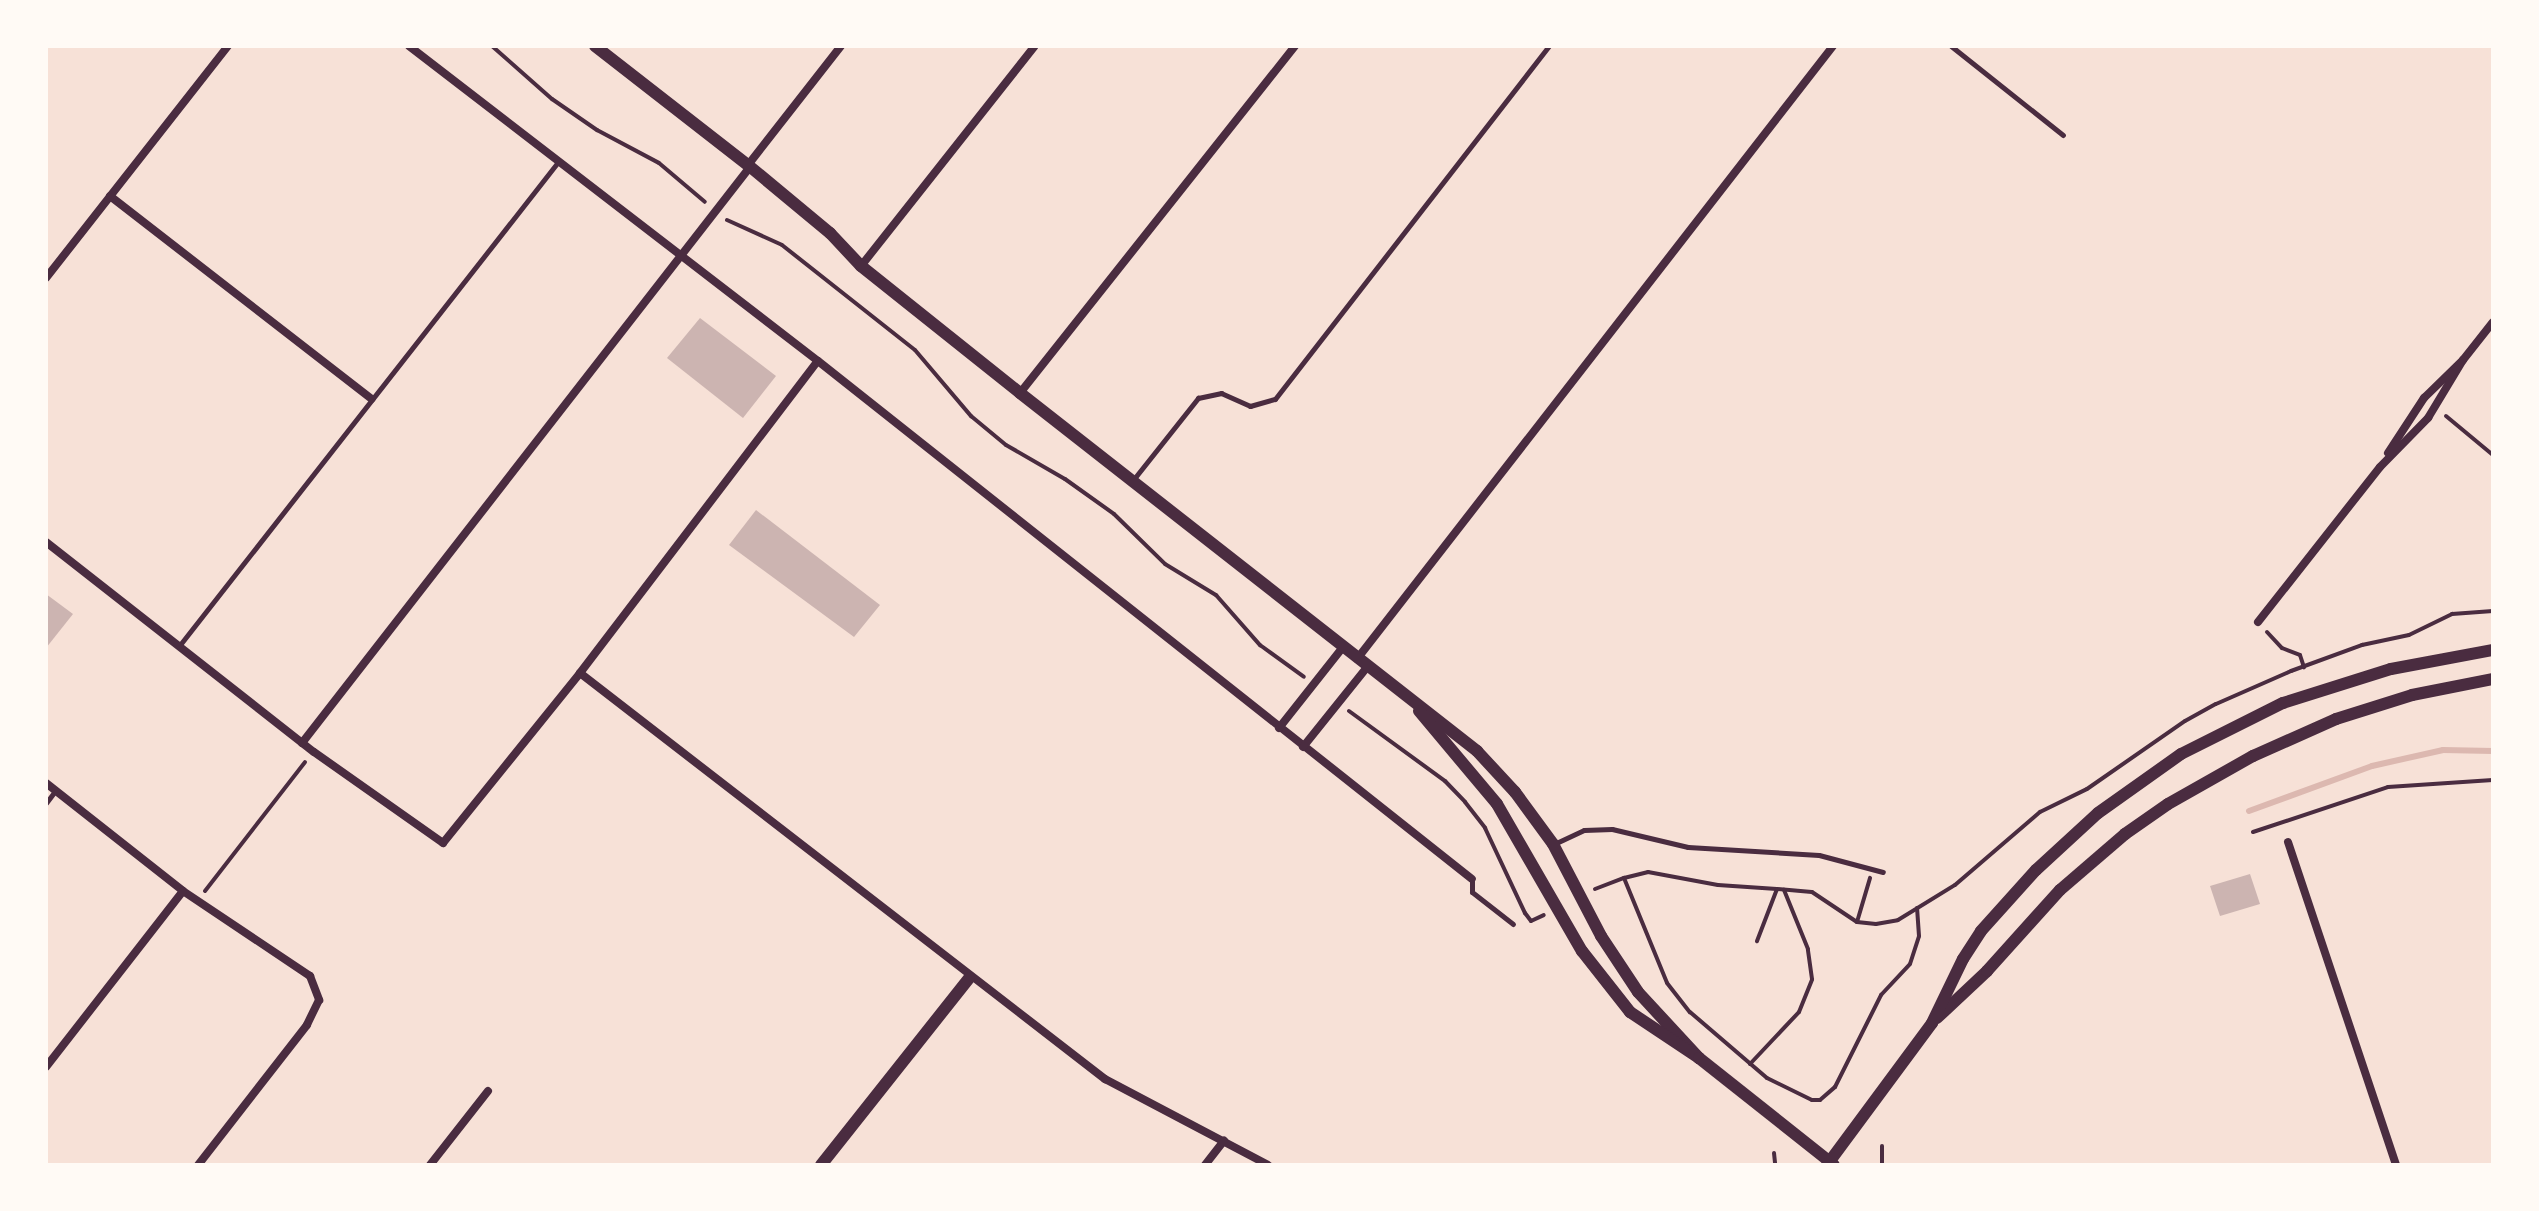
<!DOCTYPE html>
<style>
body{margin:0}
#map{position:relative;width:2539px;height:1211px;overflow:hidden;background:#f7e1d7;font-family:Quicksand,sans-serif}
div>[style]{position:absolute}
[style*='--x']{left:calc(var(--x)*1px);top:calc(var(--y)*1px);width:calc(var(--w)*1px);rotate:calc(var(--a)*1deg)}
.stream>*{height:6px;margin:-3px;padding:0 3px;transform-origin:3px;border-radius:3px;background:#dcb8b0}
.building>*{inset:0;background:#ccb4b1}
.path>*{height:4px;margin:-2px;padding:0 2px;transform-origin:2px;border-radius:2px;background:#4a2c40}
.service>*{height:5px;margin:-2.5px;padding:0 2.5px;transform-origin:2.5px;border-radius:2.5px;background:#4a2c40}
.minor>*{height:8px;margin:-4px;padding:0 4px;transform-origin:4px;border-radius:4px;background:#4a2c40}
.tertiary>*{height:12px;margin:-6px;padding:0 6px;transform-origin:6px;border-radius:6px;background:#4a2c40}
span{translate:-50% -50%;white-space:nowrap;text-align:center;line-height:1.15;-webkit-text-stroke:7px #fffaf5;paint-order:stroke}
.frame{position:absolute;inset:0;border:48px solid #fffaf5;pointer-events:none}
</style>
<div id="map">
<div class="stream">
<div style="--x:2249;--y:811;--w:131;--a:-20.1"></div>
<div style="--x:2372;--y:766;--w:73;--a:-12.7"></div>
<div style="--x:2443;--y:750;--w:50;--a:1.1"></div>
</div>
<div class="building">
<div style="clip-path:polygon(700px 318px,776px 376px,743px 418px,667px 358px)"></div>
<div style="clip-path:polygon(756px 510px,880px 605px,854px 637px,729px 545px)"></div>
<div style="clip-path:polygon(46px 594px,73px 614px,46px 648px)"></div>
<div style="clip-path:polygon(2250px 874px,2260px 904px,2220px 916px,2210px 886px)"></div>
</div>
<div class="path">
<div style="--x:492;--y:46;--w:80;--a:41.5"></div>
<div style="--x:552;--y:99;--w:55;--a:34.6"></div>
<div style="--x:597;--y:130;--w:70;--a:28"></div>
<div style="--x:659;--y:163;--w:60;--a:40.3"></div>
<div style="--x:727;--y:220;--w:60;--a:24.4"></div>
<div style="--x:782;--y:245;--w:169;--a:38.3"></div>
<div style="--x:915;--y:350;--w:87;--a:49.7"></div>
<div style="--x:971;--y:416;--w:45;--a:39.6"></div>
<div style="--x:1006;--y:445;--w:68;--a:30"></div>
<div style="--x:1065;--y:479;--w:60;--a:35.5"></div>
<div style="--x:1114;--y:514;--w:71;--a:44.4"></div>
<div style="--x:1165;--y:564;--w:60;--a:31.3"></div>
<div style="--x:1216;--y:595;--w:67;--a:48.7"></div>
<div style="--x:1260;--y:645;--w:54;--a:36"></div>
<div style="--x:2446;--y:416;--w:61;--a:39.7"></div>
<div style="--x:2267;--y:632;--w:22;--a:47"></div>
<div style="--x:2282;--y:648;--w:19;--a:21"></div>
<div style="--x:2300;--y:655;--w:13;--a:72"></div>
<div style="--x:1349;--y:711;--w:119;--a:36.1"></div>
<div style="--x:1445;--y:781;--w:29;--a:46"></div>
<div style="--x:1465;--y:802;--w:33;--a:52"></div>
<div style="--x:1485;--y:828;--w:94;--a:64.8"></div>
<div style="--x:1525;--y:913;--w:10;--a:53"></div>
<div style="--x:1531;--y:921;--w:14;--a:-25"></div>
<div style="--x:2253;--y:832;--w:142;--a:-18.4"></div>
<div style="--x:2388;--y:787;--w:105;--a:-3.8"></div>
<div style="--x:1624;--y:878;--w:25;--a:-14"></div>
<div style="--x:1648;--y:872;--w:71;--a:10.5"></div>
<div style="--x:1718;--y:885;--w:59;--a:3.9"></div>
<div style="--x:1777;--y:889;--w:56;--a:111"></div>
<div style="--x:1595;--y:889;--w:31;--a:-21"></div>
<div style="--x:1624;--y:878;--w:113;--a:67.7"></div>
<div style="--x:1667;--y:983;--w:37;--a:52"></div>
<div style="--x:1690;--y:1012;--w:101;--a:40.6"></div>
<div style="--x:1767;--y:1078;--w:50;--a:26.1"></div>
<div style="--x:1812;--y:1100;--w:8;--a:0"></div>
<div style="--x:1820;--y:1100;--w:20;--a:-41"></div>
<div style="--x:1835;--y:1087;--w:103;--a:-63.4"></div>
<div style="--x:1881;--y:995;--w:42;--a:-46.9"></div>
<div style="--x:1910;--y:964;--w:29;--a:-72"></div>
<div style="--x:1919;--y:936;--w:28;--a:-94"></div>
<div style="--x:1777;--y:889;--w:35;--a:5"></div>
<div style="--x:1812;--y:892;--w:54;--a:33.7"></div>
<div style="--x:1857;--y:922;--w:19;--a:6"></div>
<div style="--x:1876;--y:924;--w:22;--a:-10"></div>
<div style="--x:1898;--y:920;--w:67;--a:-31.6"></div>
<div style="--x:1955;--y:885;--w:112;--a:-40.7"></div>
<div style="--x:2040;--y:812;--w:52;--a:-26.1"></div>
<div style="--x:2087;--y:789;--w:119;--a:-34.8"></div>
<div style="--x:2185;--y:721;--w:35;--a:-29"></div>
<div style="--x:2216;--y:704;--w:82;--a:-23.7"></div>
<div style="--x:2291;--y:671;--w:76;--a:-20.1"></div>
<div style="--x:2362;--y:645;--w:48;--a:-12"></div>
<div style="--x:2409;--y:635;--w:48;--a:-26"></div>
<div style="--x:2452;--y:614;--w:41;--a:-4.2"></div>
<div style="--x:205;--y:891;--w:163;--a:-52.2"></div>
<div style="--x:1857;--y:922;--w:46;--a:-73.5"></div>
<div style="--x:1750;--y:1064;--w:71;--a:-46.7"></div>
<div style="--x:1799;--y:1012;--w:35;--a:-68"></div>
<div style="--x:1812;--y:979;--w:30;--a:-98"></div>
<div style="--x:1808;--y:949;--w:64;--a:-112.1"></div>
<div style="--x:1882;--y:1146;--w:17;--a:90"></div>
<div style="--x:1774;--y:1153;--w:10;--a:84"></div>
</div>
<div class="service">
<div style="--x:1951;--y:46;--w:143;--a:38.5"></div>
<div style="--x:1133;--y:480;--w:105;--a:-51.6"></div>
<div style="--x:1198;--y:398;--w:24;--a:-12"></div>
<div style="--x:1221;--y:393;--w:32;--a:24"></div>
<div style="--x:1250;--y:406;--w:26;--a:-16"></div>
<div style="--x:1275;--y:399;--w:447;--a:-52.2"></div>
<div style="--x:179;--y:646;--w:615;--a:-51.94"></div>
<div style="--x:46;--y:803;--w:15;--a:-53"></div>
<div style="--x:1554;--y:844;--w:33;--a:-25"></div>
<div style="--x:1584;--y:830;--w:28;--a:-2"></div>
<div style="--x:1612;--y:829;--w:78;--a:13.3"></div>
<div style="--x:1688;--y:847;--w:131;--a:3.5"></div>
<div style="--x:1819;--y:855;--w:66;--a:14.9"></div>
<div style="--x:1472;--y:879;--w:13;--a:90"></div>
<div style="--x:1472;--y:892;--w:52;--a:38"></div>
</div>
<div class="minor">
<div style="--x:409;--y:46;--w:516;--a:37.6"></div>
<div style="--x:818;--y:361;--w:834;--a:38.38"></div>
<div style="--x:748;--y:165;--w:151;--a:-52"></div>
<div style="--x:110;--y:196;--w:331;--a:37.8"></div>
<div style="--x:861;--y:266;--w:280;--a:-51.7"></div>
<div style="--x:46;--y:278;--w:295;--a:-51.9"></div>
<div style="--x:1020;--y:393;--w:443;--a:-51.6"></div>
<div style="--x:2388;--y:453;--w:66;--a:-56.8"></div>
<div style="--x:2424;--y:398;--w:54;--a:-44.3"></div>
<div style="--x:2463;--y:360;--w:48;--a:-51.7"></div>
<div style="--x:46;--y:542;--w:340;--a:38.1"></div>
<div style="--x:314;--y:752;--w:158;--a:35.2"></div>
<div style="--x:443;--y:843;--w:218;--a:-51.1"></div>
<div style="--x:580;--y:673;--w:392;--a:-52.7"></div>
<div style="--x:2258;--y:622;--w:197;--a:-51.8"></div>
<div style="--x:2380;--y:467;--w:69;--a:-45.6"></div>
<div style="--x:2428;--y:418;--w:68;--a:-58.9"></div>
<div style="--x:1357;--y:659;--w:776;--a:-52.17"></div>
<div style="--x:580;--y:673;--w:664;--a:37.72"></div>
<div style="--x:1105;--y:1079;--w:184;--a:27.8"></div>
<div style="--x:1279;--y:728;--w:103;--a:-51.7"></div>
<div style="--x:302;--y:743;--w:730;--a:-52.13"></div>
<div style="--x:1303;--y:747;--w:102;--a:-51.3"></div>
<div style="--x:46;--y:783;--w:174;--a:38.2"></div>
<div style="--x:183;--y:891;--w:153;--a:33.8"></div>
<div style="--x:310;--y:976;--w:26;--a:69"></div>
<div style="--x:319;--y:1000;--w:28;--a:116"></div>
<div style="--x:307;--y:1025;--w:177;--a:127.9"></div>
<div style="--x:2288;--y:842;--w:341;--a:71.5"></div>
<div style="--x:46;--y:1067;--w:223;--a:-52.1"></div>
<div style="--x:430;--y:1165;--w:94;--a:-51.9"></div>
<div style="--x:1205;--y:1165;--w:31;--a:-52"></div>
</div>
<div class="tertiary">
<div style="--x:595;--y:46;--w:194;--a:37.9"></div>
<div style="--x:748;--y:165;--w:107;--a:39.7"></div>
<div style="--x:830;--y:233;--w:45;--a:46.8"></div>
<div style="--x:861;--y:266;--w:203;--a:38.6"></div>
<div style="--x:1020;--y:393;--w:581;--a:38.07"></div>
<div style="--x:1477;--y:751;--w:56;--a:47.2"></div>
<div style="--x:1515;--y:792;--w:64;--a:53.8"></div>
<div style="--x:1553;--y:844;--w:104;--a:62.4"></div>
<div style="--x:1601;--y:936;--w:67;--a:56.5"></div>
<div style="--x:1638;--y:992;--w:90;--a:47.3"></div>
<div style="--x:1419;--y:711;--w:121;--a:50"></div>
<div style="--x:1497;--y:804;--w:170;--a:60"></div>
<div style="--x:1582;--y:951;--w:78;--a:51.8"></div>
<div style="--x:1630;--y:1012;--w:83;--a:33.7"></div>
<div style="--x:1699;--y:1058;--w:172;--a:38.4"></div>
<div style="--x:1937;--y:1018;--w:69;--a:-43.2"></div>
<div style="--x:1987;--y:971;--w:109;--a:-48"></div>
<div style="--x:2060;--y:890;--w:86;--a:-40.7"></div>
<div style="--x:2125;--y:834;--w:52;--a:-34.9"></div>
<div style="--x:2168;--y:804;--w:98;--a:-29.5"></div>
<div style="--x:2253;--y:756;--w:91;--a:-24"></div>
<div style="--x:2336;--y:719;--w:80;--a:-17.5"></div>
<div style="--x:2412;--y:695;--w:83;--a:-11.2"></div>
<div style="--x:821;--y:1165;--w:238;--a:-51.6"></div>
<div style="--x:1827;--y:1165;--w:177;--a:-53.5"></div>
<div style="--x:1932;--y:1023;--w:71;--a:-64.2"></div>
<div style="--x:1963;--y:959;--w:33;--a:-57"></div>
<div style="--x:1981;--y:931;--w:82;--a:-48"></div>
<div style="--x:2036;--y:870;--w:84;--a:-42.6"></div>
<div style="--x:2098;--y:813;--w:102;--a:-35.4"></div>
<div style="--x:2181;--y:754;--w:114;--a:-26.6"></div>
<div style="--x:2283;--y:703;--w:113;--a:-17.5"></div>
<div style="--x:2391;--y:669;--w:104;--a:-10.6"></div>
</div>
<div class="frame"></div>
</div>
